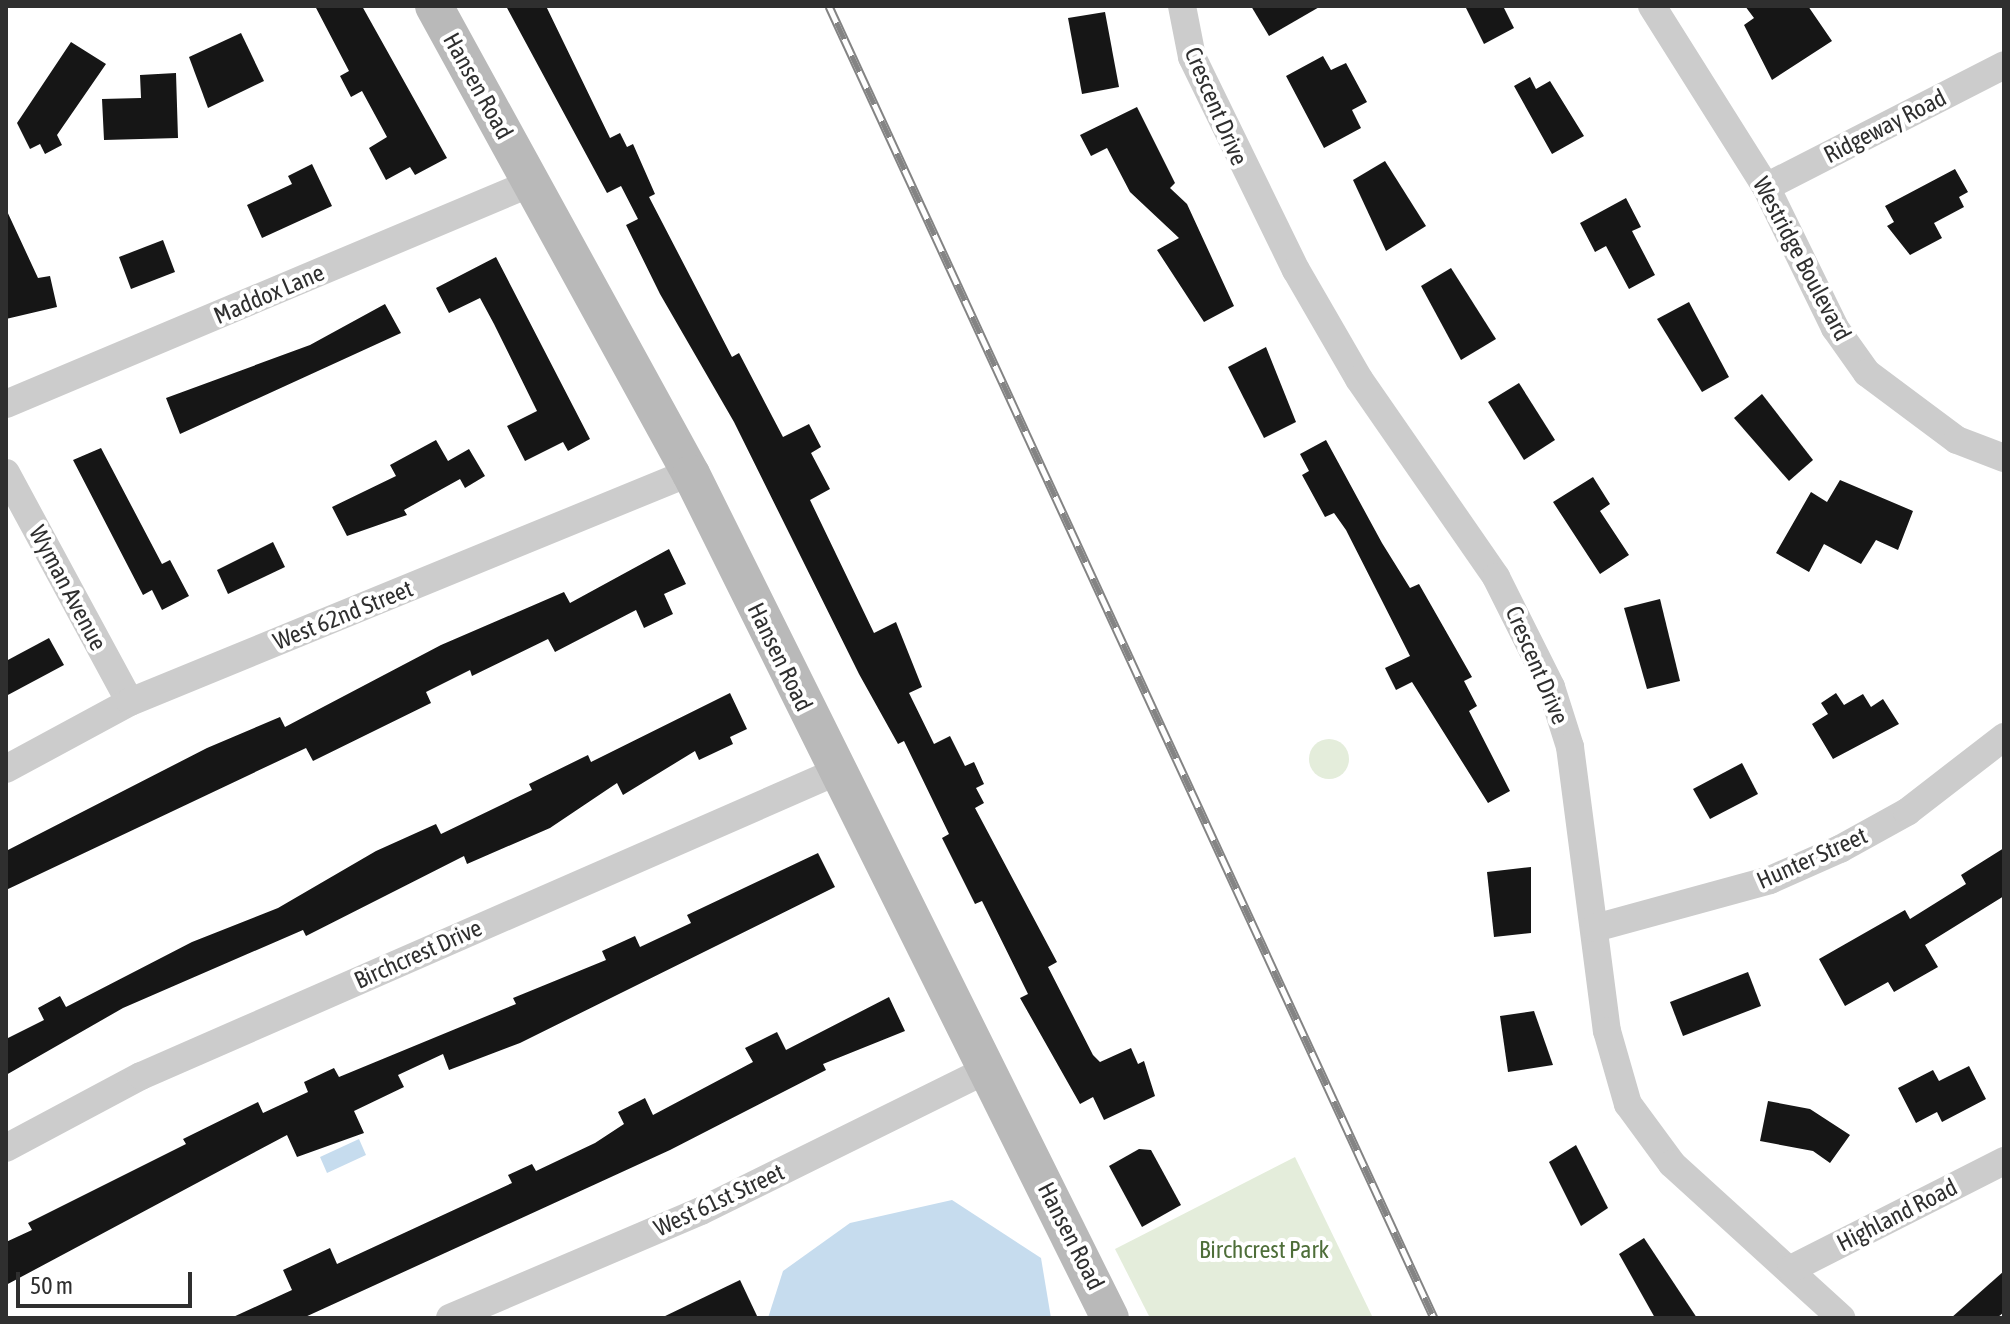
<!DOCTYPE html>
<style>
body{margin:0}
#map{position:relative;width:2010px;height:1324px;overflow:hidden;background:#fff;font-family:"Asap Condensed",sans-serif}
div>[style]{position:absolute}
[style*='--x']{left:calc(var(--x)*1px);top:calc(var(--y)*1px);width:calc(var(--w)*1px);rotate:calc(var(--a)*1deg)}
.green>*{inset:0;background:#e4eddb}
.round{border-radius:50%}
.water>*{inset:0;background:#c6dcee}
.building>*{inset:0;background:#161616}
.street>*{height:28px;margin:-14px;padding:0 14px;transform-origin:14px;border-radius:14px;background:#ccc}
.secondary>*{height:38px;margin:-19px;padding:0 19px;transform-origin:19px;border-radius:19px;background:#b9b9b9}
.rail>*{height:9px;margin-top:-4.5px;transform-origin:0;background:repeating-linear-gradient(90deg,#fff 0 18px,#848484 0 36px);box-sizing:border-box;border-block:2px solid #848484}
span{translate:-50% -50%;white-space:nowrap;text-align:center;line-height:1.15;-webkit-text-stroke:8px #fff;paint-order:stroke}
.street-label{font-size:24px;color:#2f2f2f}
.park-label{font-size:24px;color:#4e6e39}
.frame{position:absolute;inset:0;border:8px solid #2f2f2f;pointer-events:none}
.scale{position:absolute;left:16px;top:1272px;width:176px;height:36px;box-sizing:border-box;border:4px solid #2f2f2f;border-top:0;padding-left:10px;font-size:24px;line-height:28px;white-space:nowrap;color:#2f2f2f;-webkit-text-stroke:6px #fff;paint-order:stroke}
</style>
<div id="map">
<div class="green">
<div class="round" style="left:1309px;top:739px;width:40px;height:40px"></div>
<div style="clip-path:polygon(1295px 1157px,1373px 1318px,1150px 1318px,1115px 1249px)"></div>
</div>
<div class="water">
<div style="clip-path:polygon(359px 1139px,366px 1155px,327px 1173px,320px 1157px)"></div>
<div style="clip-path:polygon(952px 1200px,1041px 1258px,1051px 1318px,768px 1318px,783px 1271px,850px 1223px)"></div>
</div>
<div class="building">
<div style="clip-path:polygon(315px 6px,362px 6px,447px 158px,415px 175px,410px 167px,386px 180px,369px 148px,387px 137px,362px 91px,351px 97px,340px 76px,349px 71px)"></div>
<div style="clip-path:polygon(506px 6px,546px 6px,610px 138px,620px 133px,627px 147px,633px 144px,655px 194px,649px 197px,732px 357px,739px 353px,783px 437px,809px 424px,821px 447px,811px 453px,830px 489px,810px 500px,874px 633px,896px 622px,922px 687px,909px 693px,934px 744px,950px 736px,965px 766px,974px 762px,984px 784px,976px 788px,984px 803px,975px 808px,1057px 962px,1048px 967px,1093px 1055px,1100px 1062px,1131px 1048px,1138px 1064px,1144px 1061px,1155px 1096px,1104px 1120px,1093px 1097px,1080px 1104px,1020px 998px,1028px 994px,982px 901px,975px 904px,942px 838px,949px 834px,904px 741px,898px 744px,859px 674px,734px 422px,660px 294px,626px 225px,638px 219px,621px 186px,607px 193px)"></div>
<div style="clip-path:polygon(1251px 6px,1321px 6px,1269px 36px)"></div>
<div style="clip-path:polygon(1465px 6px,1503px 6px,1514px 28px,1484px 44px)"></div>
<div style="clip-path:polygon(1745px 6px,1808px 6px,1832px 41px,1772px 80px,1744px 25px,1754px 18px)"></div>
<div style="clip-path:polygon(1105px 12px,1119px 87px,1082px 94px,1068px 18px)"></div>
<div style="clip-path:polygon(241px 33px,264px 81px,208px 108px,189px 57px)"></div>
<div style="clip-path:polygon(71px 42px,106px 64px,57px 135px,62px 145px,45px 154px,40px 144px,30px 149px,17px 123px)"></div>
<div style="clip-path:polygon(1323px 56px,1331px 70px,1346px 63px,1367px 102px,1352px 110px,1361px 128px,1324px 148px,1286px 76px)"></div>
<div style="clip-path:polygon(176px 73px,178px 138px,104px 140px,102px 99px,141px 98px,140px 75px)"></div>
<div style="clip-path:polygon(1530px 77px,1536px 89px,1550px 81px,1584px 136px,1552px 154px,1514px 86px)"></div>
<div style="clip-path:polygon(1137px 107px,1175px 183px,1170px 188px,1187px 204px,1234px 306px,1204px 322px,1157px 250px,1179px 238px,1130px 192px,1107px 148px,1091px 156px,1080px 135px)"></div>
<div style="clip-path:polygon(1385px 161px,1426px 226px,1386px 251px,1353px 180px)"></div>
<div style="clip-path:polygon(312px 164px,332px 206px,262px 238px,247px 205px,292px 184px,288px 176px)"></div>
<div style="clip-path:polygon(1955px 169px,1968px 192px,1959px 197px,1964px 207px,1934px 223px,1942px 238px,1910px 255px,1887px 226px,1894px 222px,1885px 206px)"></div>
<div style="clip-path:polygon(1626px 198px,1641px 227px,1632px 231px,1655px 275px,1629px 289px,1606px 246px,1595px 252px,1580px 223px)"></div>
<div style="clip-path:polygon(6px 209px,38px 278px,50px 276px,57px 307px,6px 319px)"></div>
<div style="clip-path:polygon(163px 240px,175px 272px,131px 289px,119px 257px)"></div>
<div style="clip-path:polygon(496px 257px,590px 439px,568px 451px,563px 442px,525px 461px,507px 426px,537px 411px,494px 324px,480px 298px,449px 313px,436px 288px)"></div>
<div style="clip-path:polygon(1451px 268px,1496px 339px,1461px 360px,1421px 286px)"></div>
<div style="clip-path:polygon(1689px 302px,1729px 377px,1702px 392px,1657px 319px)"></div>
<div style="clip-path:polygon(385px 304px,401px 333px,180px 434px,166px 398px,310px 345px)"></div>
<div style="clip-path:polygon(1266px 347px,1296px 422px,1264px 438px,1228px 367px)"></div>
<div style="clip-path:polygon(1519px 383px,1555px 440px,1524px 460px,1488px 402px)"></div>
<div style="clip-path:polygon(1762px 394px,1813px 460px,1789px 481px,1734px 418px)"></div>
<div style="clip-path:polygon(436px 440px,448px 461px,469px 449px,485px 476px,465px 488px,460px 479px,404px 510px,407px 515px,347px 536px,332px 507px,396px 476px,390px 465px)"></div>
<div style="clip-path:polygon(1326px 440px,1382px 543px,1410px 588px,1419px 584px,1472px 677px,1464px 681px,1477px 706px,1469px 711px,1510px 791px,1488px 803px,1412px 682px,1396px 690px,1385px 668px,1410px 656px,1346px 530px,1334px 513px,1325px 517px,1302px 475px,1309px 471px,1300px 454px)"></div>
<div style="clip-path:polygon(101px 448px,162px 564px,170px 560px,189px 596px,162px 610px,152px 590px,143px 595px,73px 460px)"></div>
<div style="clip-path:polygon(1593px 477px,1610px 504px,1600px 511px,1629px 555px,1600px 574px,1553px 502px)"></div>
<div style="clip-path:polygon(1840px 480px,1913px 511px,1898px 550px,1876px 540px,1861px 564px,1824px 544px,1809px 572px,1776px 553px,1811px 492px,1827px 502px)"></div>
<div style="clip-path:polygon(273px 542px,285px 567px,228px 594px,217px 570px)"></div>
<div style="clip-path:polygon(669px 549px,686px 584px,664px 594px,673px 614px,644px 628px,636px 610px,555px 652px,548px 639px,472px 676px,470px 670px,426px 692px,431px 703px,313px 761px,306px 748px,6px 890px,6px 851px,207px 748px,280px 717px,285px 727px,441px 645px,564px 592px,570px 603px)"></div>
<div style="clip-path:polygon(1660px 599px,1680px 681px,1647px 689px,1624px 608px)"></div>
<div style="clip-path:polygon(49px 638px,64px 665px,6px 696px,6px 661px)"></div>
<div style="clip-path:polygon(730px 693px,747px 729px,730px 737px,733px 744px,699px 760px,695px 751px,623px 795px,617px 783px,550px 828px,467px 864px,464px 856px,306px 936px,303px 930px,123px 1008px,6px 1075px,6px 1039px,44px 1020px,38px 1008px,60px 996px,66px 1007px,192px 942px,278px 908px,376px 851px,436px 824px,441px 834px,532px 790px,529px 784px,588px 755px,591px 762px)"></div>
<div style="clip-path:polygon(1836px 693px,1844px 705px,1863px 694px,1871px 707px,1883px 699px,1899px 724px,1833px 759px,1812px 724px,1828px 714px,1821px 703px)"></div>
<div style="clip-path:polygon(1742px 763px,1758px 794px,1710px 819px,1693px 789px)"></div>
<div style="clip-path:polygon(2004px 848px,2004px 896px,1925px 945px,1938px 967px,1894px 992px,1888px 982px,1845px 1006px,1819px 959px,1905px 910px,1910px 919px,1966px 884px,1961px 875px)"></div>
<div style="clip-path:polygon(818px 853px,835px 887px,520px 1043px,449px 1070px,443px 1054px,398px 1075px,404px 1087px,354px 1111px,364px 1133px,297px 1157px,287px 1135px,6px 1285px,6px 1242px,32px 1230px,28px 1223px,186px 1144px,183px 1139px,258px 1102px,263px 1113px,308px 1092px,304px 1082px,334px 1068px,339px 1077px,516px 1004px,513px 998px,606px 960px,602px 951px,635px 936px,640px 947px,691px 923px,687px 915px)"></div>
<div style="clip-path:polygon(1531px 867px,1531px 933px,1494px 937px,1487px 872px)"></div>
<div style="clip-path:polygon(1748px 972px,1761px 1006px,1683px 1036px,1670px 1002px)"></div>
<div style="clip-path:polygon(889px 997px,905px 1031px,823px 1064px,826px 1070px,670px 1150px,303px 1318px,231px 1318px,292px 1290px,283px 1270px,330px 1248px,337px 1264px,512px 1183px,508px 1175px,532px 1164px,536px 1171px,595px 1143px,624px 1124px,618px 1112px,645px 1098px,653px 1115px,753px 1062px,745px 1048px,777px 1032px,786px 1050px)"></div>
<div style="clip-path:polygon(1534px 1011px,1553px 1065px,1508px 1072px,1500px 1016px)"></div>
<div style="clip-path:polygon(1969px 1066px,1986px 1099px,1942px 1122px,1937px 1112px,1916px 1123px,1898px 1088px,1933px 1070px,1939px 1081px)"></div>
<div style="clip-path:polygon(1768px 1101px,1810px 1109px,1850px 1135px,1830px 1163px,1813px 1151px,1760px 1141px)"></div>
<div style="clip-path:polygon(1576px 1145px,1608px 1208px,1581px 1226px,1549px 1162px)"></div>
<div style="clip-path:polygon(1139px 1149px,1151px 1150px,1181px 1205px,1142px 1227px,1109px 1166px)"></div>
<div style="clip-path:polygon(1644px 1238px,1697px 1318px,1655px 1318px,1619px 1254px)"></div>
<div style="clip-path:polygon(2004px 1271px,2004px 1312px,1997px 1318px,1951px 1318px)"></div>
<div style="clip-path:polygon(740px 1280px,758px 1318px,661px 1318px)"></div>
</div>
<div class="street">
<div style="--x:1182;--y:6;--w:52;--a:78.9"></div>
<div style="--x:1192;--y:57;--w:237;--a:64"></div>
<div style="--x:1296;--y:270;--w:126;--a:60"></div>
<div style="--x:1359;--y:379;--w:241;--a:55.3"></div>
<div style="--x:1496;--y:577;--w:123;--a:63.4"></div>
<div style="--x:1551;--y:687;--w:63;--a:72.4"></div>
<div style="--x:1570;--y:747;--w:286;--a:82.6"></div>
<div style="--x:1607;--y:1031;--w:76;--a:74"></div>
<div style="--x:1628;--y:1104;--w:74;--a:53.7"></div>
<div style="--x:1672;--y:1164;--w:229;--a:42.3"></div>
<div style="--x:1652;--y:6;--w:214;--a:57.8"></div>
<div style="--x:1766;--y:187;--w:157;--a:63.9"></div>
<div style="--x:1835;--y:328;--w:55;--a:54.6"></div>
<div style="--x:1867;--y:373;--w:112;--a:36.7"></div>
<div style="--x:1957;--y:440;--w:50;--a:21"></div>
<div style="--x:1766;--y:187;--w:267;--a:-27.1"></div>
<div style="--x:6;--y:404;--w:570;--a:-22.83"></div>
<div style="--x:6;--y:473;--w:260;--a:61.6"></div>
<div style="--x:6;--y:769;--w:141;--a:-28.4"></div>
<div style="--x:130;--y:702;--w:601;--a:-22.3"></div>
<div style="--x:1595;--y:928;--w:181;--a:-15.3"></div>
<div style="--x:1770;--y:880;--w:77;--a:-23.9"></div>
<div style="--x:1840;--y:849;--w:77;--a:-28.9"></div>
<div style="--x:1907;--y:812;--w:123;--a:-37.7"></div>
<div style="--x:6;--y:1148;--w:153;--a:-28.1"></div>
<div style="--x:141;--y:1076;--w:759;--a:-23.63"></div>
<div style="--x:1791;--y:1269;--w:239;--a:-26.9"></div>
<div style="--x:450;--y:1318;--w:273;--a:-23.1"></div>
<div style="--x:701;--y:1211;--w:316;--a:-26.3"></div>
</div>
<div class="secondary">
<div style="--x:434;--y:6;--w:534;--a:61.23"></div>
<div style="--x:691;--y:474;--w:942;--a:63.6"></div>
</div>
<div class="rail">
<div style="--x:829;--y:6;--w:1445;--a:65.24"></div>
</div>
<div class="street-label">
<span style="left:478px;top:86px;rotate:61deg">Hansen Road</span>
<span style="left:1216px;top:106px;rotate:67deg">Crescent Drive</span>
<span style="left:1885px;top:126px;rotate:-27deg">Ridgeway Road</span>
<span style="left:1802px;top:259px;rotate:62deg">Westridge Boulevard</span>
<span style="left:269px;top:294px;rotate:-23deg">Maddox Lane</span>
<span style="left:68px;top:588px;rotate:62deg">Wyman Avenue</span>
<span style="left:343px;top:615px;rotate:-22deg">West 62nd Street</span>
<span style="left:780px;top:657px;rotate:64deg">Hansen Road</span>
<span style="left:1537px;top:665px;rotate:67deg">Crescent Drive</span>
<span style="left:1812px;top:858px;rotate:-24deg">Hunter Street</span>
<span style="left:418px;top:954px;rotate:-24deg">Birchcrest Drive</span>
<span style="left:719px;top:1200px;rotate:-25deg">West 61st Street</span>
<span style="left:1897px;top:1215px;rotate:-27deg">Highland Road</span>
<span style="left:1071px;top:1236px;rotate:63deg">Hansen Road</span>
</div>
<div class="park-label">
<span style="left:1264px;top:1250px">Birchcrest Park</span>
</div>
<div class="frame"></div>
<div class="scale">50 m</div>
</div>
